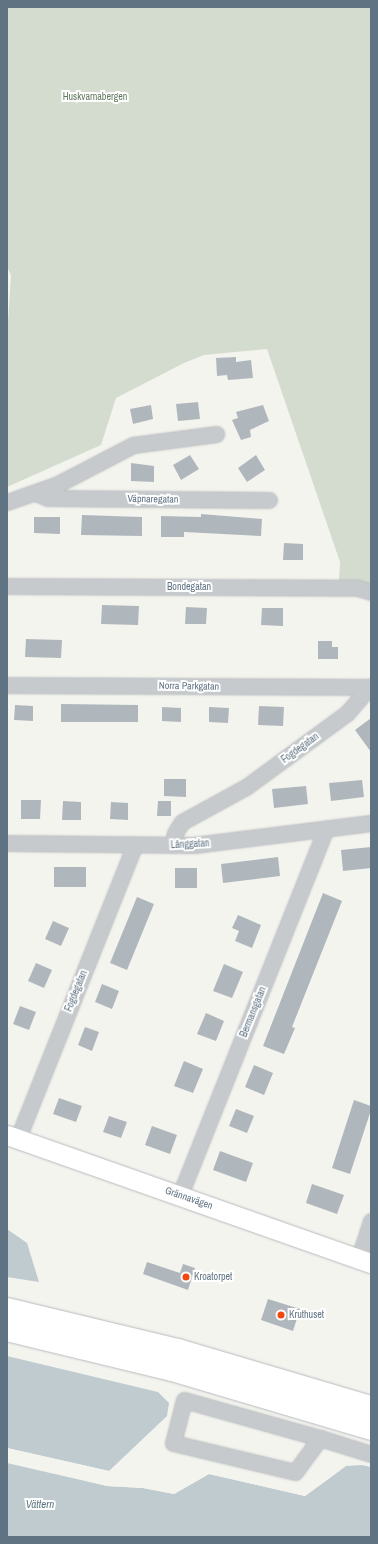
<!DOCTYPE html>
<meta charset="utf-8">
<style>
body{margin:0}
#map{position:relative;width:378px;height:1544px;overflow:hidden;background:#f4f4ef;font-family:"Archivo Narrow",sans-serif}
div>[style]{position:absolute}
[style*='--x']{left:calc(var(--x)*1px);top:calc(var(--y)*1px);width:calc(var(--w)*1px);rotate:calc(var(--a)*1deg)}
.green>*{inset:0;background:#d4dccf}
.water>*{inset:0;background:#c0cbd0}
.pier>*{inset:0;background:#f4f4ef}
.building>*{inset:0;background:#b0b7bc}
.roads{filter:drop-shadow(0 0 1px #b7bbbe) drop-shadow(0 0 1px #b7bbbe)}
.minor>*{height:15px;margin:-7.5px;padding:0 7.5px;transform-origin:7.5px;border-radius:7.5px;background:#c7cacd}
.major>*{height:19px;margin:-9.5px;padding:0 9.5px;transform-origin:9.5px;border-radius:9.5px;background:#fff}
.highway>*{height:22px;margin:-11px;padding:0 11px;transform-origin:11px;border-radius:11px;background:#fff}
.dots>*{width:11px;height:11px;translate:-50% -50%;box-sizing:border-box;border:2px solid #fff;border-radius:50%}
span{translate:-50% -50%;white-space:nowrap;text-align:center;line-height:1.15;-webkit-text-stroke:4px #fff;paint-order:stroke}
.park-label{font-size:10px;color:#647a5f}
.street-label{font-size:10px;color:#607383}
.poi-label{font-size:10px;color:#607383}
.left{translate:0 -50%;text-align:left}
.water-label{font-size:11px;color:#5b7781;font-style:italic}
.frame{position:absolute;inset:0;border:8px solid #607383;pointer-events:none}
</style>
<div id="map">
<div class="green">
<div style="clip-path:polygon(7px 7px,371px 7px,371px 584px,339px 580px,340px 562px,267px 349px,204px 355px,184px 363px,116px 398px,101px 445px,7px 487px,7px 338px,11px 275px,7px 267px)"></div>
</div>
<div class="water">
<div style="clip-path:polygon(7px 1229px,27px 1243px,39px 1282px,7px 1277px)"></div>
<div style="clip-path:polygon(7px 1356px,158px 1392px,169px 1403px,167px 1416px,109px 1471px,7px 1448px)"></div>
<div style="clip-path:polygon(7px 1463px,107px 1486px,143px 1488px,174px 1494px,209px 1474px,305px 1496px,346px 1466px,362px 1465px,371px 1467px,371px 1537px,7px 1537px)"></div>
</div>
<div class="pier">
<div style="clip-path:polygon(7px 1448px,109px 1471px,111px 1472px,7px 1450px)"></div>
<div style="clip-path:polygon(7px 1461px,108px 1484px,143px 1486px,174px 1492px,209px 1472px,304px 1494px,346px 1466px,305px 1496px,209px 1474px,174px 1494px,143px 1488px,107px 1486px)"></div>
</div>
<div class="building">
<div style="clip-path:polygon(236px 357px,236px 362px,251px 360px,253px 378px,228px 380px,227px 375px,217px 376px,216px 358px)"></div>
<div style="clip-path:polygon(198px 402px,200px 419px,178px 421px,176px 404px)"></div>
<div style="clip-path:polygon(151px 405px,153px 419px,133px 424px,130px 409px)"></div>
<div style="clip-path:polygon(263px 405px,269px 421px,250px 430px,251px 437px,241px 440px,232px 420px,238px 418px,236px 412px)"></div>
<div style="clip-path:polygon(190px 455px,199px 469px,181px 480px,173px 465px)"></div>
<div style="clip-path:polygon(256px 455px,265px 470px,247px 482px,238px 468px)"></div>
<div style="clip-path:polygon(131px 463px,154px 466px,154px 482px,131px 481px)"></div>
<div style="clip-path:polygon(201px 514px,262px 519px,261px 536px,184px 532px,184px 537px,161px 537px,161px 516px,201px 517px)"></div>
<div style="clip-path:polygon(82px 515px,142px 517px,142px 536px,81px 535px)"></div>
<div style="clip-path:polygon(34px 517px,60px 517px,60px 534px,34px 533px)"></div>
<div style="clip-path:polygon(284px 543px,303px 544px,303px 560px,283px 560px)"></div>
<div style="clip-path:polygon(102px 605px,139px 606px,138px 625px,101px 624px)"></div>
<div style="clip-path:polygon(186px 607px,207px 608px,206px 624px,185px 624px)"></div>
<div style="clip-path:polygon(262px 608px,283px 608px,283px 626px,261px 625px)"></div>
<div style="clip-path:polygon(26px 639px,62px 640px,61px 658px,25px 657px)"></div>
<div style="clip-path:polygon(318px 641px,332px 641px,332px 647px,338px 647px,338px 659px,318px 659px)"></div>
<div style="clip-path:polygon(61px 704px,138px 705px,138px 722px,61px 722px)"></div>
<div style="clip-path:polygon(15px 705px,33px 706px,33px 721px,14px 720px)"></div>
<div style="clip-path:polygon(259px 706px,284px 707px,283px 726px,258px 725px)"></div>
<div style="clip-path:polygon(162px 707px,181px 708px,181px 722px,162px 721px)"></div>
<div style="clip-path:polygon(209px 707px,229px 708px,228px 723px,209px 722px)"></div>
<div style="clip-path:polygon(371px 718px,371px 752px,355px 730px)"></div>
<div style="clip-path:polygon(164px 779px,186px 779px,186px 797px,164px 796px)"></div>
<div style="clip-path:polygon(362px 780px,364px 797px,331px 801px,329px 783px)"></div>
<div style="clip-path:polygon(306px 786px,308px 804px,274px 808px,272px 789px)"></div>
<div style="clip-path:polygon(21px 800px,41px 800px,40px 819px,21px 819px)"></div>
<div style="clip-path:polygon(63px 801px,81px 802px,81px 820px,62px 820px)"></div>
<div style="clip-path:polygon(158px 801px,171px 801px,171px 816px,157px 816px)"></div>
<div style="clip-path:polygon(111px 802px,128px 803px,128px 820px,110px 819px)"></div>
<div style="clip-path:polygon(371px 847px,371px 868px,343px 871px,341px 850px)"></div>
<div style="clip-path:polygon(278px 857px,280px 876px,223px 883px,221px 864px)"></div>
<div style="clip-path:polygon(54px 867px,86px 867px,86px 887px,54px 887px)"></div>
<div style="clip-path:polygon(175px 868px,197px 868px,197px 888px,175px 888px)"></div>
<div style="clip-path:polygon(323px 893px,342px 901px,292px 1027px,295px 1028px,284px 1054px,263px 1046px)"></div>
<div style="clip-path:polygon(137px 897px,154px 904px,127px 970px,110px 963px)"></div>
<div style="clip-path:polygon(238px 915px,261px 925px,252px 948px,235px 941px,239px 931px,232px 928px)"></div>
<div style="clip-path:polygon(53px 921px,69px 928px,61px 946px,45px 939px)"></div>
<div style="clip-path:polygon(36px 963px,52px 970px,44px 988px,28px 981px)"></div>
<div style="clip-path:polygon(224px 964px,243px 972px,232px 998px,213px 991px)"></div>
<div style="clip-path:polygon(102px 984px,119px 991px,112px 1009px,95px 1002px)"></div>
<div style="clip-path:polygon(20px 1006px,36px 1012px,29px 1030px,13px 1024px)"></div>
<div style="clip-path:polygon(206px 1013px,224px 1021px,216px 1041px,197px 1034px)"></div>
<div style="clip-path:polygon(85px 1027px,99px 1032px,92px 1051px,78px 1045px)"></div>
<div style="clip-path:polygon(184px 1061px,203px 1069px,193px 1093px,174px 1086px)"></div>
<div style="clip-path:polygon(254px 1065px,273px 1073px,264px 1095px,245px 1087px)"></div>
<div style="clip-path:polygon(59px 1098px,82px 1106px,76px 1122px,53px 1114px)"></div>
<div style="clip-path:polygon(354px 1100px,371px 1106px,371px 1110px,350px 1174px,332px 1168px)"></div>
<div style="clip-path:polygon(236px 1109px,254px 1116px,247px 1133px,229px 1126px)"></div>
<div style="clip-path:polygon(109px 1116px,127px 1122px,121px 1138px,103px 1132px)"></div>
<div style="clip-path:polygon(152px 1126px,177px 1135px,170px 1154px,145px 1145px)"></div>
<div style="clip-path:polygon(220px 1151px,253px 1163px,246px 1182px,213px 1170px)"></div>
<div style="clip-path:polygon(312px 1184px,344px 1195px,337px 1214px,306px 1203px)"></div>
<div style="clip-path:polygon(147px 1262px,180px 1273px,183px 1264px,195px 1268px,188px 1290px,143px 1274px)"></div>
<div style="clip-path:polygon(268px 1299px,300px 1309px,293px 1331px,261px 1320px)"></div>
</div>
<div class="roads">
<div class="minor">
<div style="--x:36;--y:493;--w:13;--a:23"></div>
<div style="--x:48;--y:498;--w:221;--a:0.5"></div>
<div style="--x:7;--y:502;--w:54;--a:-19.4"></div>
<div style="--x:58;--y:484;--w:85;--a:-27.5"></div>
<div style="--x:133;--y:445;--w:84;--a:-7.5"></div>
<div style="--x:7;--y:586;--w:351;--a:0.3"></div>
<div style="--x:358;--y:588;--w:14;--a:17"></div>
<div style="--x:7;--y:685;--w:364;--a:0.3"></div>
<div style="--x:7;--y:843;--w:187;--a:0.6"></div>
<div style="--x:194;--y:845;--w:178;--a:-7.1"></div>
<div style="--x:172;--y:845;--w:12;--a:-76"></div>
<div style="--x:175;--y:833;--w:13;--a:-58"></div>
<div style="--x:182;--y:822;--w:73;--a:-28.7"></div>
<div style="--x:246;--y:787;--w:125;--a:-36.2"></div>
<div style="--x:347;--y:713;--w:35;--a:-49"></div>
<div style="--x:18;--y:1138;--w:316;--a:-68.3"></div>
<div style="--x:180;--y:1195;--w:394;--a:-68.3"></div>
<div style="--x:359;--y:1258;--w:39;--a:-72"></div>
<div style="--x:320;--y:1438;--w:42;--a:126.3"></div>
<div style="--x:295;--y:1472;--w:125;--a:-166.6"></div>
<div style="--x:173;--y:1443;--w:44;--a:-75.7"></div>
<div style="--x:184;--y:1400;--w:141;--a:15.6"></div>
<div style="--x:320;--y:1438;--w:53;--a:17.4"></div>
</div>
<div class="major">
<div style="--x:7;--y:1135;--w:386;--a:19.4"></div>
</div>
<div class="highway">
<div style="--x:7;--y:1309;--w:176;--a:13.5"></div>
<div style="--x:178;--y:1350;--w:201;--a:16.5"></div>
<div style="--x:7;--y:1330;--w:170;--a:13.6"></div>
<div style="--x:172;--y:1370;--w:208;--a:16.5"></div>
</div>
</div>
<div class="dots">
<div style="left:186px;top:1277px;background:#f4470f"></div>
<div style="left:281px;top:1315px;background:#f4470f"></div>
</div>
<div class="park-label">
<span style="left:95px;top:97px">Huskvarnabergen</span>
</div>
<div class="street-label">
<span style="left:153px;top:499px;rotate:1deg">Väpnaregatan</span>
<span style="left:189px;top:587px">Bondegatan</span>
<span style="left:189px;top:686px;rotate:1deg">Norra Parkgatan</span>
<span style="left:300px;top:748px;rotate:-36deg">Fogdegatan</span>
<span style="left:190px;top:844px;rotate:-3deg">Långgatan</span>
<span style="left:76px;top:991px;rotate:-68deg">Fogdegatan</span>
<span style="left:253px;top:1012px;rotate:-68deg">Bermansgatan</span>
<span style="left:189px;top:1198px;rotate:19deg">Grännavägen</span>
</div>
<div class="poi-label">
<span class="left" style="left:194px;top:1277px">Kroatorpet</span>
<span class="left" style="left:289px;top:1315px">Kruthuset</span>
</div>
<div class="water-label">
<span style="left:40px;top:1504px">Vättern</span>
</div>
<div class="frame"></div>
</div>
